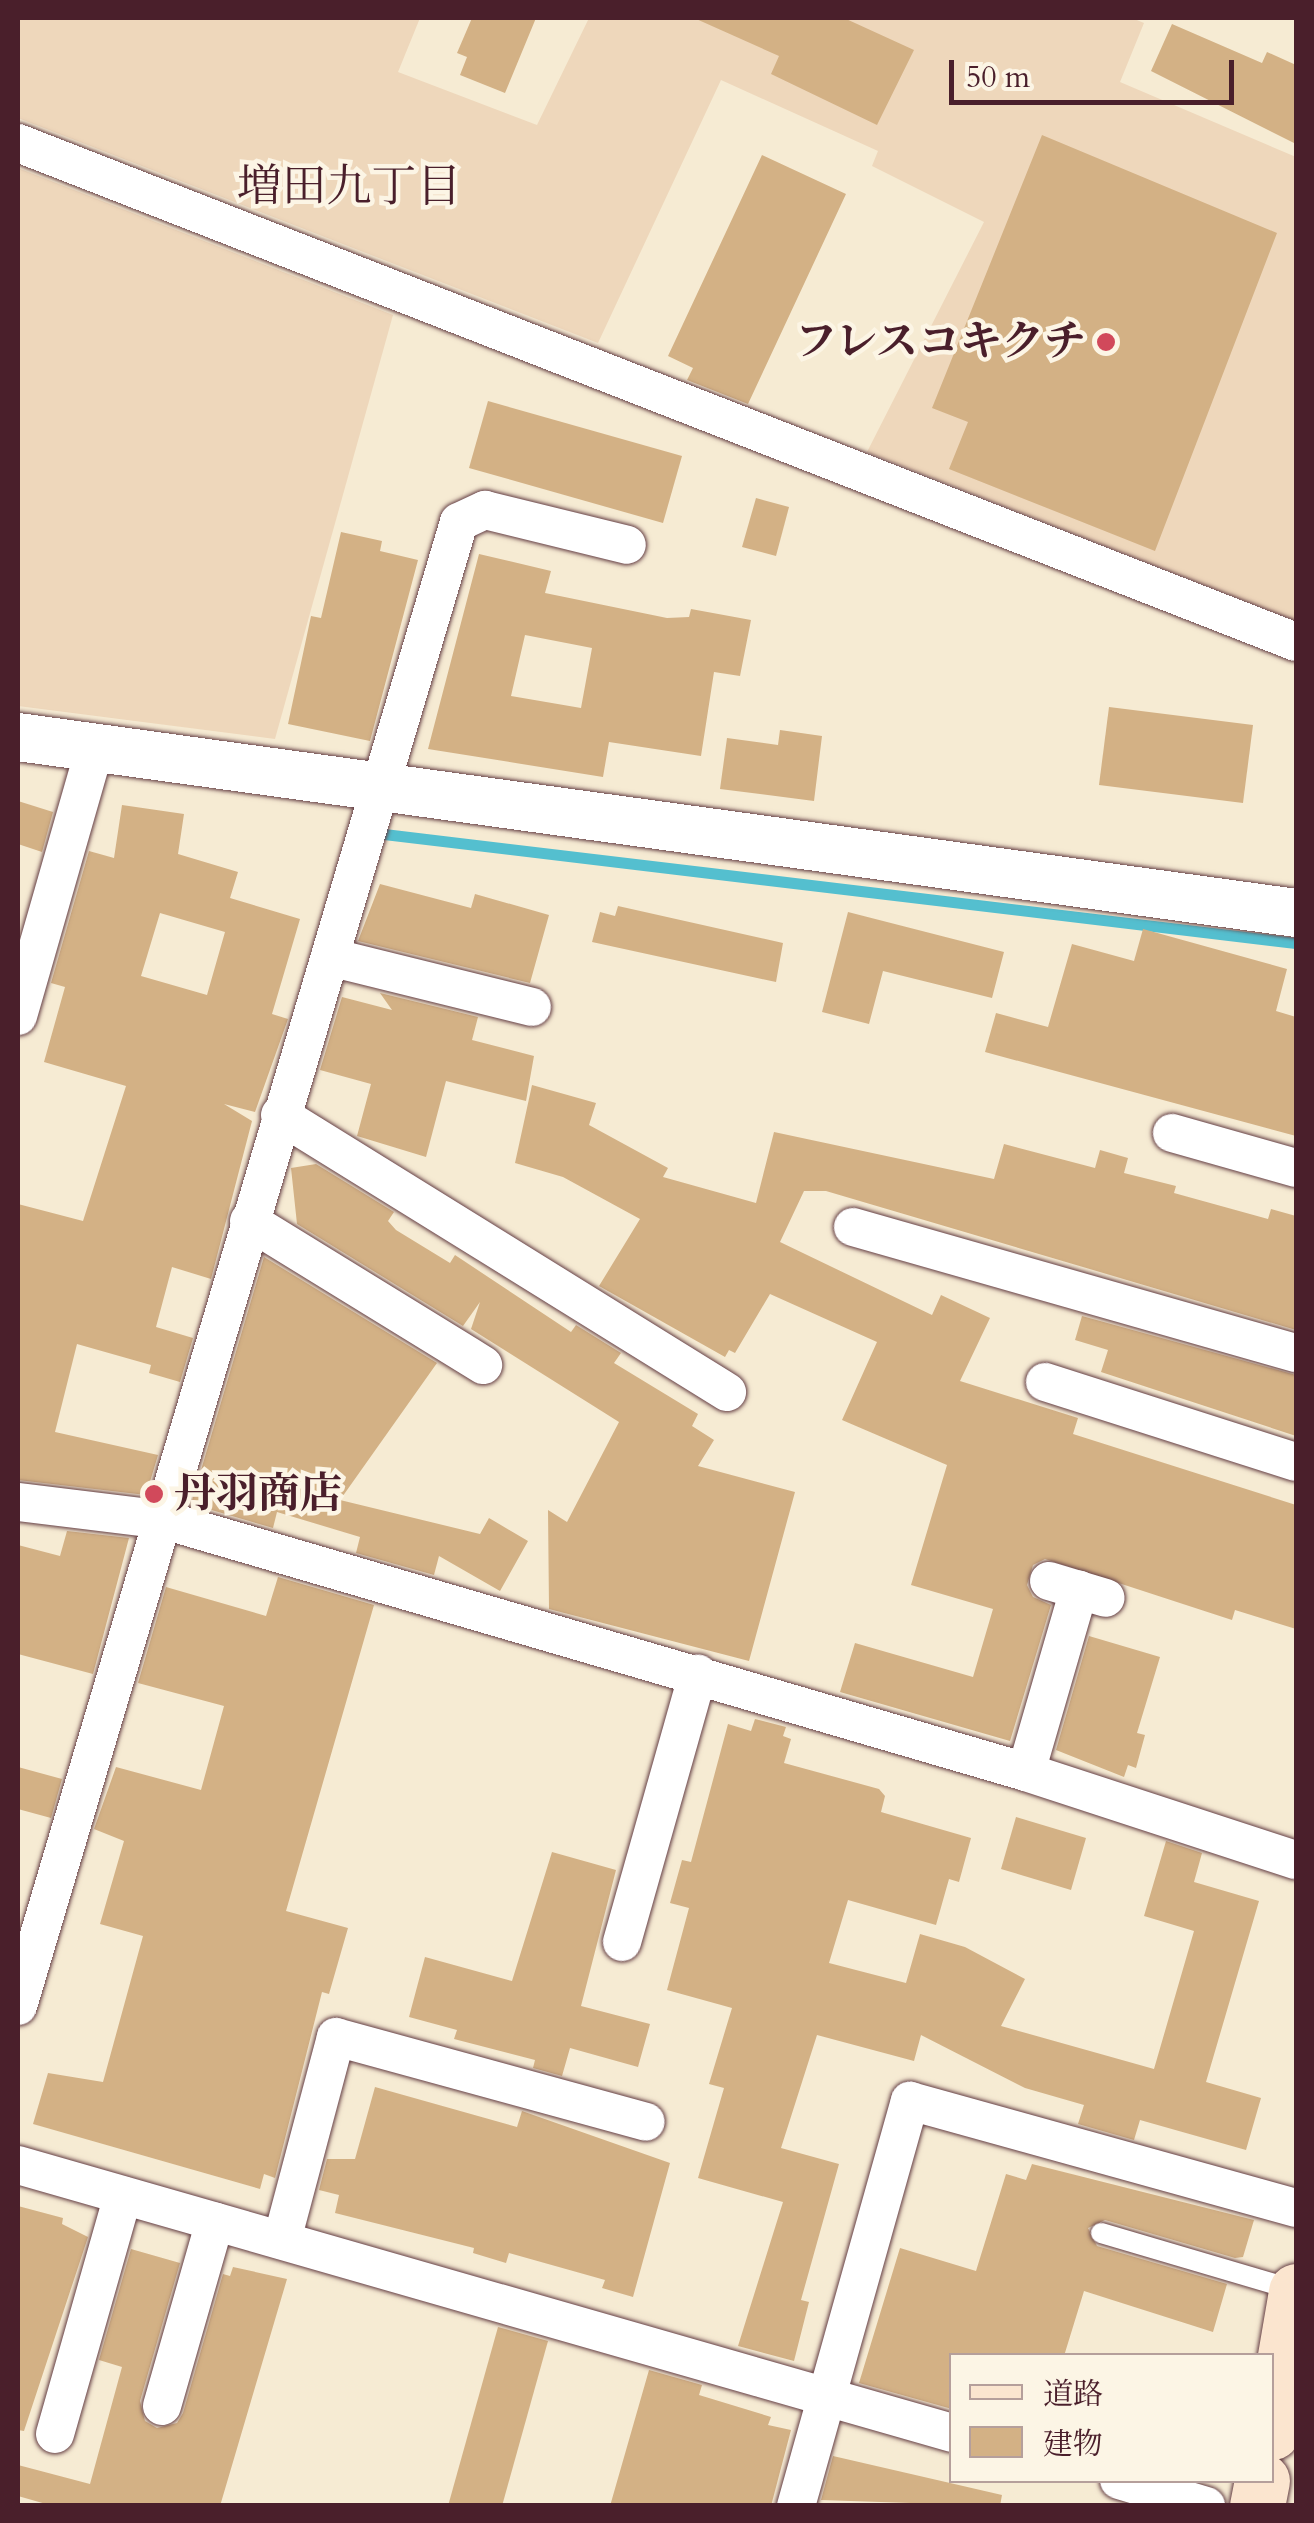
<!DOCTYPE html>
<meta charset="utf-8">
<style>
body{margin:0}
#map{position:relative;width:1314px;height:2523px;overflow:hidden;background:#f6ebd3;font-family:Cardo,"Noto Serif JP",serif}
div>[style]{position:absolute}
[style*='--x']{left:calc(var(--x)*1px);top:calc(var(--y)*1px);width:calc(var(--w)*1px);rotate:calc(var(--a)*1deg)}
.built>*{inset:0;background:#eed7bb}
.stream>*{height:11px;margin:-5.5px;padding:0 5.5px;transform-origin:5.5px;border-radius:5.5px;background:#54bfcf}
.building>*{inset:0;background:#d3b185}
.roads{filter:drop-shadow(0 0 2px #643e44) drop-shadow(0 0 2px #643e44)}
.service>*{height:20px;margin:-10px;padding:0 10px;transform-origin:10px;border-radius:10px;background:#fff}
.minor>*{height:38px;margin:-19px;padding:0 19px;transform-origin:19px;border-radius:19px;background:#fff}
.tertiary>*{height:48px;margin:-24px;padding:0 24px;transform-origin:24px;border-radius:24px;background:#fff}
.secondary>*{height:55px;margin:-27.5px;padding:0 27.5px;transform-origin:27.5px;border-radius:27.5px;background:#fbe5cf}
.dots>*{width:28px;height:28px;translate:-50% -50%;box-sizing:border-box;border:5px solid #fcf5e5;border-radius:50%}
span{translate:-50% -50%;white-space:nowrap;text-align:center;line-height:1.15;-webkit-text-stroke:9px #fcf5e5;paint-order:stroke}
.poi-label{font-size:42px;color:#4a1f2b;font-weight:700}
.right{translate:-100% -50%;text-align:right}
.left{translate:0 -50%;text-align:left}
.neighbourhood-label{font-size:45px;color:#4a1f2b}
.frame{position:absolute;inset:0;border:20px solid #4a1f2b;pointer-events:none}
.legend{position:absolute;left:949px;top:2353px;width:325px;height:130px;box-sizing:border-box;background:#fcf5e5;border:2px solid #b59f9b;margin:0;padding:12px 18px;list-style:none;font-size:30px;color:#4a1f2b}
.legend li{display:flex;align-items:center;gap:20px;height:50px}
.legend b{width:50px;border:2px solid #b59f9b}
.scale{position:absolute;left:949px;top:60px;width:285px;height:45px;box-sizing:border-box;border:5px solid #4a1f2b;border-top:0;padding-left:12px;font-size:30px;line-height:35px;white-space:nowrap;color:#4a1f2b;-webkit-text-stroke:8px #fcf5e5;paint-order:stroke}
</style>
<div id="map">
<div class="built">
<div style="clip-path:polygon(18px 18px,420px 18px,398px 72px,537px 125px,589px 18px,1132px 18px,1144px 23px,1120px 82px,1296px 157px,1296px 621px,867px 452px,984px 222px,872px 166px,878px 151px,721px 80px,598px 343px,18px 118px)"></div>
<div style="clip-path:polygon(18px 168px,393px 315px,275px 739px,18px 706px)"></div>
</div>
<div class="stream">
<div style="--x:384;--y:834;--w:918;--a:6.82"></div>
</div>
<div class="building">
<div style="clip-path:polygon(472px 18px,536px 18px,505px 93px,460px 75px,467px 57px,457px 53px)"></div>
<div style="clip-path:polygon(694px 18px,844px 18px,914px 50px,877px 125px,771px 74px,779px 56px)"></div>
<div style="clip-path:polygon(1172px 24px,1262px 63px,1267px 52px,1296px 65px,1296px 144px,1151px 71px)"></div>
<div style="clip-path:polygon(1042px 135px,1277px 233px,1155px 551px,949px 469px,968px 422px,932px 408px)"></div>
<div style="clip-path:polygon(762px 155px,846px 194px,748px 404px,687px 380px,693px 368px,668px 356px)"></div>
<div style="clip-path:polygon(488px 401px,682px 456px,663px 523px,469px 468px)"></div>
<div style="clip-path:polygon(756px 498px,789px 507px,776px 556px,742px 547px)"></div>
<div style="clip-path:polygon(341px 532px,382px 541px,380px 551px,418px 560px,370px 741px,288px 724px,311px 616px,321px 618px)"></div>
<div style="clip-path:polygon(evenodd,479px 554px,551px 571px,545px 593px,667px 618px,689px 617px,691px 609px,751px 620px,740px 676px,714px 672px,701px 756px,609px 742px,603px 777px,428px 749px,479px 554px,525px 635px,592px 648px,581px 708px,511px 696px,525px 635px)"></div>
<div style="clip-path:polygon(1109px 707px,1253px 725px,1243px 803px,1099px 785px)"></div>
<div style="clip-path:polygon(780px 730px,822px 736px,814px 801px,720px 789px,727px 738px,778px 745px)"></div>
<div style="clip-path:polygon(18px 801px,53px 812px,42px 852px,18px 844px)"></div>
<div style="clip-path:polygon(evenodd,122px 805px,184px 814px,178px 854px,238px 872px,230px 898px,300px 919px,272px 1014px,288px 1019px,255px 1112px,224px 1104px,252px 1121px,211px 1279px,172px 1267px,156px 1327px,193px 1338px,180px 1382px,149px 1373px,151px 1365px,77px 1344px,55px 1432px,158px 1455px,146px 1495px,18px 1480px,18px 1204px,83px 1221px,126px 1086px,44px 1062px,65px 987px,51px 983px,89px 851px,114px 858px,122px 805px,160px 913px,225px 932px,207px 995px,141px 976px,160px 913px)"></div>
<div style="clip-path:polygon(380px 884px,471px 908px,475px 894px,549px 915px,530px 983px,358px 941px)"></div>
<div style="clip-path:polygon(618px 906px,783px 943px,776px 982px,592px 942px,600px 912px,615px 916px)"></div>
<div style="clip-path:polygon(848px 912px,1004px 952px,992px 998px,883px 971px,869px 1024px,822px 1012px)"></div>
<div style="clip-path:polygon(1143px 929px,1287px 969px,1276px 1011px,1296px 1017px,1296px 1136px,985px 1052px,996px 1013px,1048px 1027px,1072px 944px,1134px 961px)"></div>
<div style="clip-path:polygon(380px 993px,478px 1017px,472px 1040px,534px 1056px,526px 1101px,446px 1081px,426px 1157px,357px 1136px,371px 1084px,320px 1070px,342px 997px,392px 1010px)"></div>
<div style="clip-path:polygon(532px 1085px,596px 1103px,589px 1125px,668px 1168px,663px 1177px,756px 1203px,774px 1132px,994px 1179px,1004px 1144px,1095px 1168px,1100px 1150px,1128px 1158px,1124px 1173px,1176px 1186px,1174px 1193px,1268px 1219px,1271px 1209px,1296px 1216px,1296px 1330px,826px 1191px,804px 1191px,780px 1242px,932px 1315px,941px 1295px,990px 1318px,960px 1381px,1078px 1418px,1073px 1434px,1296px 1505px,1296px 1629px,1235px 1610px,1232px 1620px,1045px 1559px,1033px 1565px,1027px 1585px,1033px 1597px,1051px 1605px,1010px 1741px,840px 1692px,855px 1643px,973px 1677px,993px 1609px,911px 1585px,947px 1465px,842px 1420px,877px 1342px,770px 1294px,735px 1353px,729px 1350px,725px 1357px,599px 1286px,640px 1219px,563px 1177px,515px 1163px)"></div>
<div style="clip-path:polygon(316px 1164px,394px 1212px,388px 1221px,396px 1230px,450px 1263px,455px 1255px,571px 1332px,576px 1325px,621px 1353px,614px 1363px,698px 1414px,692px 1426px,714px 1440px,698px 1466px,795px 1492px,749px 1661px,549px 1609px,548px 1510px,567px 1522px,619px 1422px,471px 1329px,480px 1302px,463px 1326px,297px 1224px,291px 1168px)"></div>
<div style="clip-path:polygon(264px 1257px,437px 1363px,340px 1500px,480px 1534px,489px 1518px,528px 1541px,500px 1591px,439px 1556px,434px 1575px,356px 1553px,360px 1537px,277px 1512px,273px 1528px,191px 1504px)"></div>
<div style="clip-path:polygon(1082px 1316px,1296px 1375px,1296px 1436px,1101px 1372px,1108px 1350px,1075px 1340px)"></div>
<div style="clip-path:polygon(67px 1531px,129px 1538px,93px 1674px,18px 1654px,18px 1545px,60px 1556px)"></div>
<div style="clip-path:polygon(278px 1577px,374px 1605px,286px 1911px,348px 1928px,329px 1994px,322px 1992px,275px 2178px,264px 2174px,260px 2189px,33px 2124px,48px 2073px,103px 2082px,143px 1936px,100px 1924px,124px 1841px,94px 1829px,116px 1767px,201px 1790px,224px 1706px,138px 1683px,166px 1587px,266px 1616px)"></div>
<div style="clip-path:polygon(1089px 1636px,1160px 1657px,1137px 1733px,1145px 1735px,1136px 1768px,1128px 1765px,1124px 1777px,1056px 1750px)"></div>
<div style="clip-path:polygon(755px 1719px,786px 1727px,783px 1736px,791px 1739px,784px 1763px,879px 1789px,885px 1796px,881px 1812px,971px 1838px,959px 1882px,949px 1879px,936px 1925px,848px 1900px,829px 1963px,906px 1983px,920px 1934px,965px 1947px,1025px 1979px,1001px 2026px,1154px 2069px,1194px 1931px,1144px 1916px,1166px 1841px,1202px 1853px,1194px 1882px,1259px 1901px,1206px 2082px,1261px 2098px,1246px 2150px,1140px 2120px,1134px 2140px,1078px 2124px,1084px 2105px,1025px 2088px,921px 2035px,914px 2061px,817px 2035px,781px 2148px,839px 2164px,801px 2300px,809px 2302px,794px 2361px,738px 2346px,783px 2202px,698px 2178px,724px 2088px,709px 2084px,732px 2008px,667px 1990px,689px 1908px,670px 1903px,682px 1860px,691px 1862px,728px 1724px,751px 1731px)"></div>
<div style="clip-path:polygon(18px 1767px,62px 1779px,51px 1818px,18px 1809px)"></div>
<div style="clip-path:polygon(1016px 1817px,1086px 1838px,1071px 1890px,1001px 1869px)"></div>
<div style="clip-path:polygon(552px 1852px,616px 1870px,581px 2006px,650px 2024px,638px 2067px,570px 2048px,562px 2076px,533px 2068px,535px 2060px,454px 2039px,457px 2030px,409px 2017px,425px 1957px,512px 1981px)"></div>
<div style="clip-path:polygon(375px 2087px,517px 2127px,522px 2111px,670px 2163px,633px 2297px,602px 2288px,605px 2280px,509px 2253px,506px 2263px,473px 2253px,474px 2248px,335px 2213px,339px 2195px,319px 2190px,327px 2159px,355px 2159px)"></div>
<div style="clip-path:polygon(1032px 2164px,1254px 2220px,1243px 2257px,1235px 2258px,1105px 2220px,1088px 2228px,1097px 2246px,1227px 2284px,1213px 2332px,1084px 2291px,1064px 2356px,952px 2356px,952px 2409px,859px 2383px,900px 2248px,976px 2271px,1006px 2174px,1026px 2180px)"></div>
<div style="clip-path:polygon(18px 2206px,63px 2218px,62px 2224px,88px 2237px,24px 2431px,18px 2430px)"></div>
<div style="clip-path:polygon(131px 2249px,180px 2263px,140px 2401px,145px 2421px,157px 2428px,177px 2423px,183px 2413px,223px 2274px,230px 2276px,233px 2267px,287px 2279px,220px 2506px,53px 2506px,18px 2496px,18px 2465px,90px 2484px,122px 2367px,99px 2360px)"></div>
<div style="clip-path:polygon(498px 2327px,548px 2341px,502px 2506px,448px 2506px)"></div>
<div style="clip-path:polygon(649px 2370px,702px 2385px,699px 2395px,771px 2417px,768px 2425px,791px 2430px,771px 2506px,610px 2506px)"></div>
<div style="clip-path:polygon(833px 2456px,1002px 2495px,1000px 2506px,821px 2500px)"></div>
</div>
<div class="roads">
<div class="service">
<div style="--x:1101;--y:2233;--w:202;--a:16.4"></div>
</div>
<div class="minor">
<div style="--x:18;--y:143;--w:1372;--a:21.33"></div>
<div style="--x:330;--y:957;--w:208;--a:13.9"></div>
<div style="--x:18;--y:1016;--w:279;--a:-74"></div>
<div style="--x:280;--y:1115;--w:526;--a:31.79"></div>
<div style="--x:1172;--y:1133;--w:129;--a:15.8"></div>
<div style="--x:249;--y:1221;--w:275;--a:31.6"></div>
<div style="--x:853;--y:1227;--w:461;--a:15.9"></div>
<div style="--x:1045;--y:1382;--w:263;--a:17.7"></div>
<div style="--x:18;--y:1502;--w:147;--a:7"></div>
<div style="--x:164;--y:1520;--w:898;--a:16.3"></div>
<div style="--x:1026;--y:1772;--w:284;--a:18.1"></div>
<div style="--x:1049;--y:1581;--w:59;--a:16.6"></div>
<div style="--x:1026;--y:1772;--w:190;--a:-73.8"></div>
<div style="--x:622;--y:1942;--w:279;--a:-74.2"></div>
<div style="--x:18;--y:2006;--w:1548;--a:-73.45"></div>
<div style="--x:459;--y:522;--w:29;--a:-25"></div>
<div style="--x:485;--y:510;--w:146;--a:13.8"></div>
<div style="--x:18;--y:2165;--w:972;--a:16.01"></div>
<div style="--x:282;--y:2240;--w:210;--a:-75.1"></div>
<div style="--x:336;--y:2037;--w:321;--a:15.3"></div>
<div style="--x:162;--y:2406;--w:192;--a:-74"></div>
<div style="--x:55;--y:2434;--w:248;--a:-74.1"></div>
<div style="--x:1119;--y:2480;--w:91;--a:16.6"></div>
<div style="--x:796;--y:2506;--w:421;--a:-74.3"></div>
<div style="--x:910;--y:2101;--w:401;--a:15.5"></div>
</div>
<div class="tertiary">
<div style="--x:18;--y:737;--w:1290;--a:7.84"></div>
</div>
<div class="secondary">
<div style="--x:1272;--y:2432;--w:143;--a:-80.3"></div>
<div style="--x:1257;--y:2506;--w:26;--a:-79"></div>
</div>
</div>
<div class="dots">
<div style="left:1106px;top:342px;background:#d1495b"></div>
<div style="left:154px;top:1494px;background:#d1495b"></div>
</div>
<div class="poi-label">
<span class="right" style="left:1086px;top:342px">フレスコキクチ</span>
<span class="left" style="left:174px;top:1494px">丹羽商店</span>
</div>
<div class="neighbourhood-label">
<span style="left:349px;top:187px">増田九丁目</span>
</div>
<div class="frame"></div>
<ul class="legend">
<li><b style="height:12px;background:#fbe5cf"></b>道路</li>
<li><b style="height:28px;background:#d3b185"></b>建物</li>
</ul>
<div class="scale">50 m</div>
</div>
